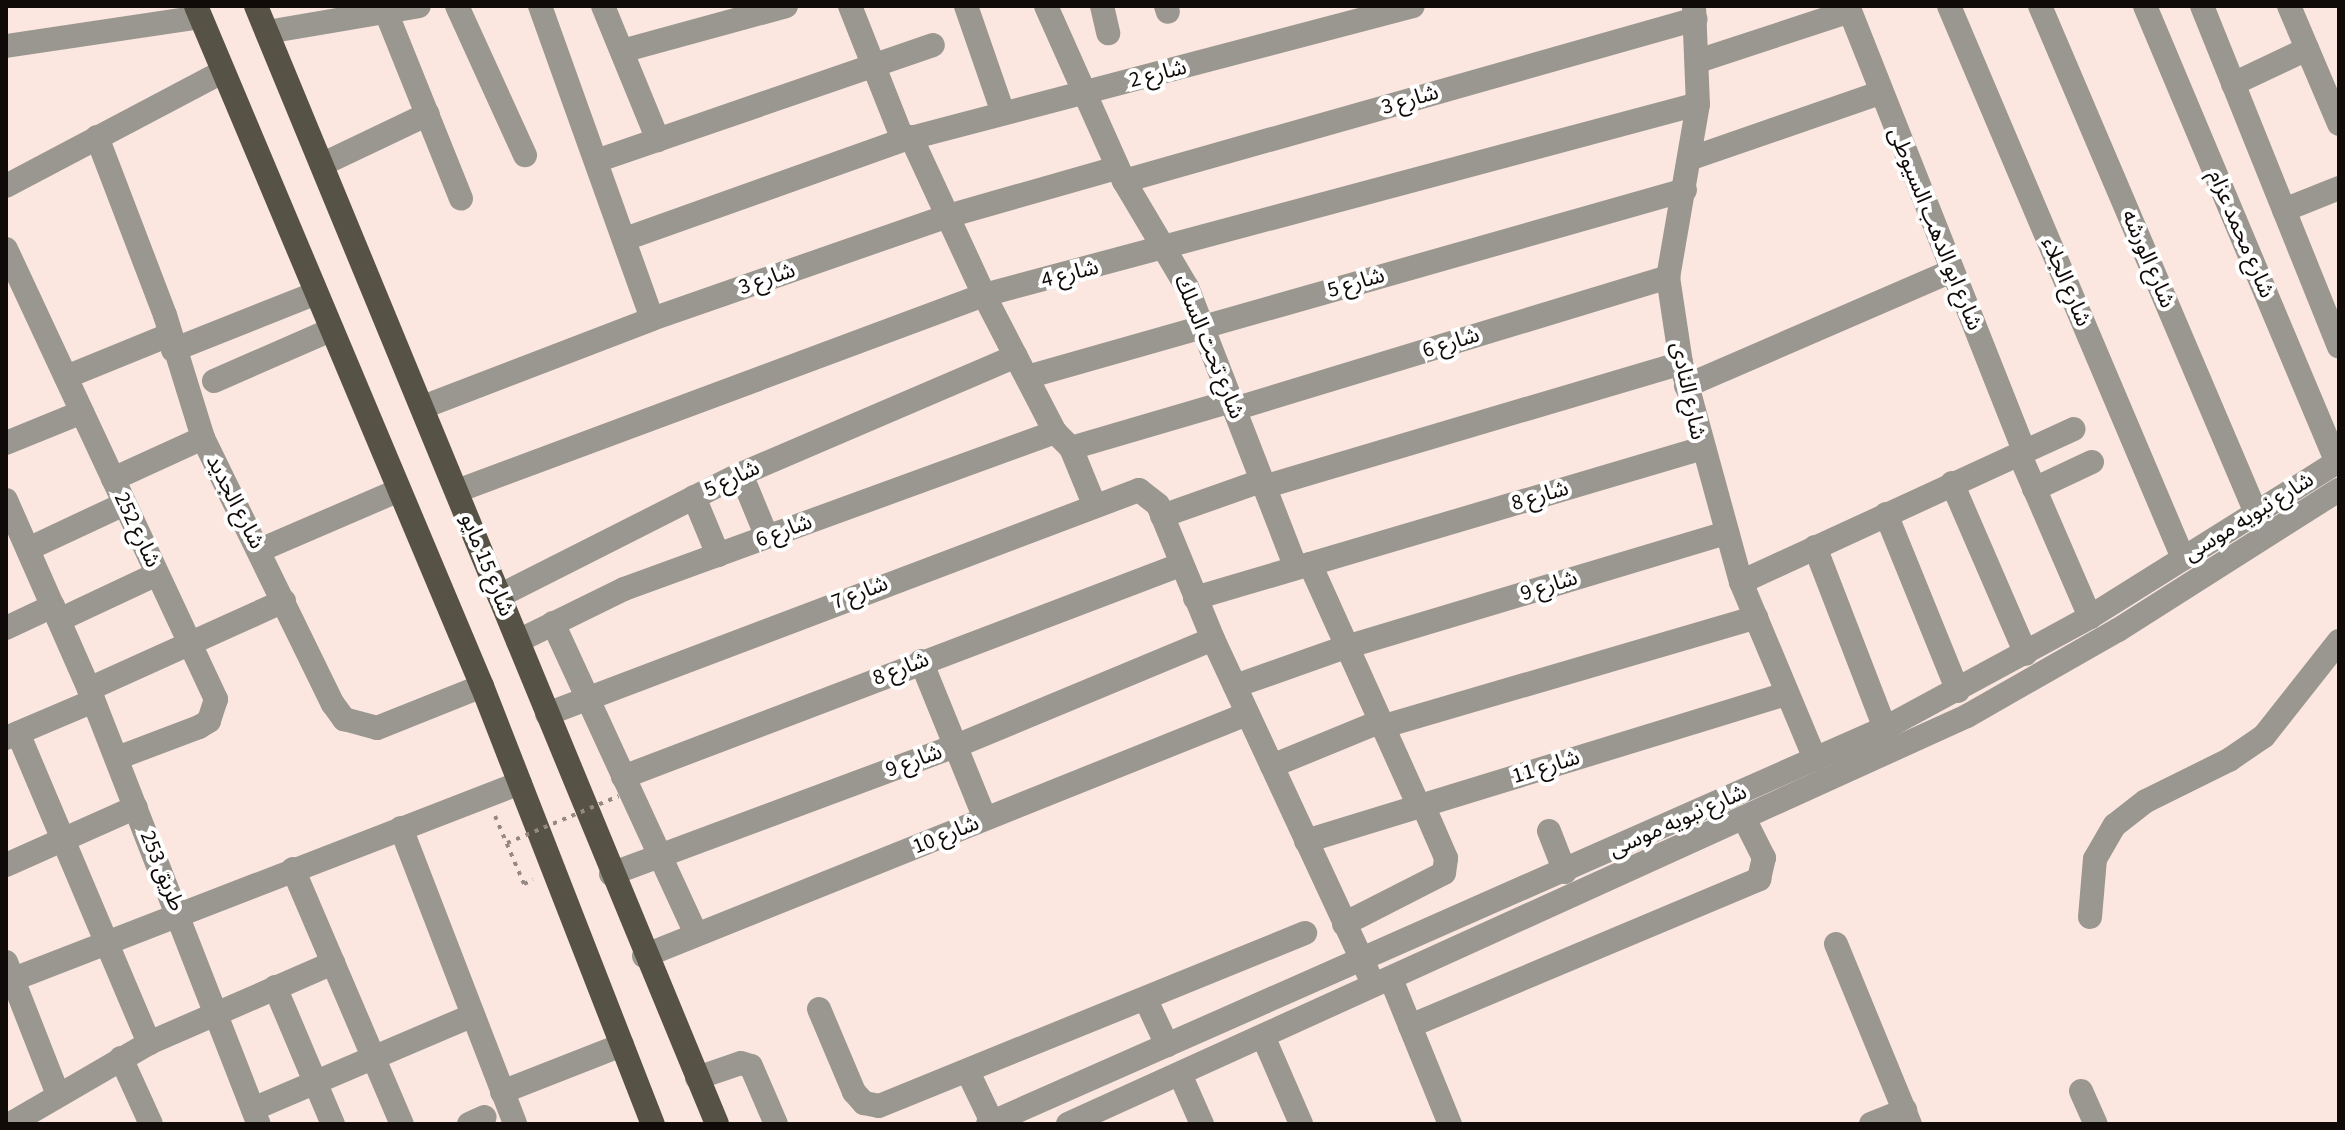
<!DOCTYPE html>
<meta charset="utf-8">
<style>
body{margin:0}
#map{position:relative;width:2345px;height:1130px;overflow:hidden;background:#fbe7e0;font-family:"Source Sans 3","Noto Sans Arabic",sans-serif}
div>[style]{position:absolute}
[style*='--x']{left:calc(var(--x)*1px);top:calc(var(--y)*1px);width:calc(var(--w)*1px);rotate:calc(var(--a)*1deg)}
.path>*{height:4px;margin-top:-2px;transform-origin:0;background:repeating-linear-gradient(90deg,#968883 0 4px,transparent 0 10px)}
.minor>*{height:24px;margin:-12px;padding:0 12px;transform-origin:12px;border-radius:12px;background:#999790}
.major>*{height:24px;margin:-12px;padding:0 12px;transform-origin:12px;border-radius:12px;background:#565245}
.path-bridge>*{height:4px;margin-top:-2px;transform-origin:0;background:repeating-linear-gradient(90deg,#968883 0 4px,transparent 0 10px)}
span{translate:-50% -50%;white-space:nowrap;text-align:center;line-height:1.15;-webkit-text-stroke:8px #fff;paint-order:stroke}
.street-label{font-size:22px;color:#100a08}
.frame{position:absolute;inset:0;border:8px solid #100a08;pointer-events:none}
</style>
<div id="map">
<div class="path">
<div style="--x:495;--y:816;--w:74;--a:66.9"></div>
<div style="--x:524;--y:884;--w:10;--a:-24"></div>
</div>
<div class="minor">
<div style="--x:457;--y:6;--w:164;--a:65.5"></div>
<div style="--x:540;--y:6;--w:332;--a:70.3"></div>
<div style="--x:603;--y:6;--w:145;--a:67.7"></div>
<div style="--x:850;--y:6;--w:144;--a:68.4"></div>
<div style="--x:966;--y:6;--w:113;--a:70.9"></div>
<div style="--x:1046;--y:6;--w:192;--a:66"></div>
<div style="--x:1124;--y:181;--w:123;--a:59.3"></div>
<div style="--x:1187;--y:287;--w:301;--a:68.8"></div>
<div style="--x:1102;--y:6;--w:28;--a:77"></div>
<div style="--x:1166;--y:6;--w:6;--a:72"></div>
<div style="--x:1694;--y:6;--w:98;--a:87.7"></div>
<div style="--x:1698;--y:104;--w:176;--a:99.8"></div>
<div style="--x:1668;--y:277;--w:87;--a:81.4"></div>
<div style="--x:1681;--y:363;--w:227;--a:74.7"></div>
<div style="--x:1741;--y:582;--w:192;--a:67.3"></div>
<div style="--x:1848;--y:6;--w:479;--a:68.4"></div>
<div style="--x:1949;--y:6;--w:600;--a:67.03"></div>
<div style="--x:2040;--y:6;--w:551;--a:66.92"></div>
<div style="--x:2145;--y:6;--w:495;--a:67.2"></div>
<div style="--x:2202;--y:6;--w:367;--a:68.1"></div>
<div style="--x:2289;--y:6;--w:128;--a:67"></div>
<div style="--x:386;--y:12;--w:201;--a:68.1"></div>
<div style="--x:267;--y:32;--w:154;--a:-9.7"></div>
<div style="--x:6;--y:46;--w:196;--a:-8.5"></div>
<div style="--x:622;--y:51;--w:170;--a:-15.3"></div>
<div style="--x:1698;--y:61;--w:160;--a:-18.2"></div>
<div style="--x:2233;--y:84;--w:82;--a:-25.3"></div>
<div style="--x:97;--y:137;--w:191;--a:69.1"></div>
<div style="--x:165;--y:315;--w:129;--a:72.8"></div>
<div style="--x:203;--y:438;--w:296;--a:64"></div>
<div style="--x:333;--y:704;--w:19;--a:54"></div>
<div style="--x:344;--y:719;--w:34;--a:15"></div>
<div style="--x:377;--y:728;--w:113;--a:-21.8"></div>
<div style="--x:911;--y:137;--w:174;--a:65.2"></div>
<div style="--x:984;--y:295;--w:154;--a:62.6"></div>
<div style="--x:1055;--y:432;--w:23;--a:45"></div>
<div style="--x:1071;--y:448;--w:61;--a:67.7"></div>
<div style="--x:1689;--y:159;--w:202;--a:-19.1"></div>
<div style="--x:599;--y:160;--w:353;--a:-19"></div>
<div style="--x:323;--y:164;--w:116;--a:-25.5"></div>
<div style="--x:1124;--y:181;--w:594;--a:-15.81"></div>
<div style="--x:6;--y:186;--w:244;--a:-27.8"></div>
<div style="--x:2284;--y:210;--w:59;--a:-21.8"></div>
<div style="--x:625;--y:239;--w:295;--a:-19.6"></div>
<div style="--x:903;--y:140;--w:527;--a:-14.72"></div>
<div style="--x:6;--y:249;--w:497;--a:65"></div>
<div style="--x:216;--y:699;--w:23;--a:108"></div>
<div style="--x:209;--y:721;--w:12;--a:149"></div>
<div style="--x:199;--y:727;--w:88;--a:159.3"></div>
<div style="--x:173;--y:350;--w:154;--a:-21.7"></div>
<div style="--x:66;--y:377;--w:111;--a:-22.2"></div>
<div style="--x:1027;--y:377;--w:684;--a:-15.86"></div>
<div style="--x:214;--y:381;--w:128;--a:-23.6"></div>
<div style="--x:1686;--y:386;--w:290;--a:-23.4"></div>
<div style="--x:423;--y:407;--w:245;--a:-21"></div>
<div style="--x:652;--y:319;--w:313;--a:-19.2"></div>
<div style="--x:948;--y:216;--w:176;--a:-15.9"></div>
<div style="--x:1234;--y:409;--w:454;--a:-16.9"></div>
<div style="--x:6;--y:443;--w:82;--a:-22.2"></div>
<div style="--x:1071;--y:448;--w:168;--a:-16.3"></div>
<div style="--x:2019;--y:453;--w:179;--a:66.6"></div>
<div style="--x:741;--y:474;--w:68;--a:67.6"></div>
<div style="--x:113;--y:479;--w:99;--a:-24.5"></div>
<div style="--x:1952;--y:483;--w:186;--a:66.6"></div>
<div style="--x:1263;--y:487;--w:436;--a:-16.5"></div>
<div style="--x:2034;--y:489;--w:64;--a:-25"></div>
<div style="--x:457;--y:491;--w:562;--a:-20.4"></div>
<div style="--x:984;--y:295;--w:739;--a:-14.98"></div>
<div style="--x:694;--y:497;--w:63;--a:67.5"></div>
<div style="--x:6;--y:500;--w:206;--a:66.3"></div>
<div style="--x:89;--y:689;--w:467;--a:68.7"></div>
<div style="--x:1886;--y:514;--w:191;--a:67.9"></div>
<div style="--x:1162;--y:516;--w:105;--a:-19.5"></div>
<div style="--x:1815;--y:547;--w:194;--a:68.9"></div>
<div style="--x:28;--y:549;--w:106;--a:-25.1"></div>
<div style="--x:260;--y:550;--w:151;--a:-23.3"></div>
<div style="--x:1310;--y:564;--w:266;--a:65.8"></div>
<div style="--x:1741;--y:582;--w:366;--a:-24.7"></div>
<div style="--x:499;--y:596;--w:271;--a:-26.8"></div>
<div style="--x:741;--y:474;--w:299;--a:-23.2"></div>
<div style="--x:1195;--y:598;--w:527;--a:-16.44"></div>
<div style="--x:59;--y:620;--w:108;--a:-25.1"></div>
<div style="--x:553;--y:623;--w:342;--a:65.3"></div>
<div style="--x:6;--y:628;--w:52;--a:-25.1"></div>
<div style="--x:518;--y:641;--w:118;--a:-26.1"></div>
<div style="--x:624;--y:589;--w:459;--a:-20"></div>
<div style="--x:921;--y:661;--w:170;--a:67.9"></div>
<div style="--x:1235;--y:686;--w:118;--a:-19.4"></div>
<div style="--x:1346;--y:647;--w:398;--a:-16.7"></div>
<div style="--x:89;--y:689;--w:214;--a:-24.3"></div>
<div style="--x:547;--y:714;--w:633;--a:-20.73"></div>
<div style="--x:1139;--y:490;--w:24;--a:38"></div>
<div style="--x:1158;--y:505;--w:145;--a:67.7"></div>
<div style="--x:1213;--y:639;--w:368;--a:65.1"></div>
<div style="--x:1381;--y:727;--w:391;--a:-16.3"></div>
<div style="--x:18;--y:733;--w:337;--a:67.1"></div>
<div style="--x:6;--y:738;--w:95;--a:-23"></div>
<div style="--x:1272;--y:766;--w:116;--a:-22.4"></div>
<div style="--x:623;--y:777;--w:596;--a:-20.84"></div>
<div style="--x:401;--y:828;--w:317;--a:68.9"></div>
<div style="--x:1549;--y:831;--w:44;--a:68.7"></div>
<div style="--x:1306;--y:841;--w:502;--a:-17.03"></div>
<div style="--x:6;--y:865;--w:142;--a:-24"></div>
<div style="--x:293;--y:869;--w:277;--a:66.9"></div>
<div style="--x:611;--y:874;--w:368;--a:-20.4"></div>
<div style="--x:956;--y:746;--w:278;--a:-22.6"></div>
<div style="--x:2090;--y:917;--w:58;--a:-85.1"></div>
<div style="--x:2095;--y:859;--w:39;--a:-60"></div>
<div style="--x:2115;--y:825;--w:39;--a:-38"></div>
<div style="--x:2146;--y:801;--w:93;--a:-26.3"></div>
<div style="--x:2229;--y:760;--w:42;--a:-34.4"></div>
<div style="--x:2264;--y:736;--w:121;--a:-51.7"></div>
<div style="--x:1344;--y:924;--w:112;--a:-27"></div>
<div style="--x:1444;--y:873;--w:15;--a:-82"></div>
<div style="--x:1446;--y:858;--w:58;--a:-113.5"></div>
<div style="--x:1836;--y:944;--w:195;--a:67.7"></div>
<div style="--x:644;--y:956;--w:650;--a:-21.87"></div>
<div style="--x:6;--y:962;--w:143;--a:68.6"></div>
<div style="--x:1391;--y:979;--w:157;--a:67.9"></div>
<div style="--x:6;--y:982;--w:551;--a:-21.16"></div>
<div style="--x:275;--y:987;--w:149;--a:67.1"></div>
<div style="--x:1146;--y:1000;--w:50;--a:65"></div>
<div style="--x:819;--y:1009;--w:90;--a:67.1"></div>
<div style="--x:854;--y:1092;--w:15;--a:48"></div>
<div style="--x:864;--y:1103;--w:15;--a:11"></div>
<div style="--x:879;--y:1106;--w:460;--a:-22.1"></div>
<div style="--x:1410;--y:1026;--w:379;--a:-22.8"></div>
<div style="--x:1759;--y:879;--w:22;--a:-77"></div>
<div style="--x:1764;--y:858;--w:45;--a:-116.6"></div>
<div style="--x:1263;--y:1036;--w:96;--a:66.6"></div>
<div style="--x:121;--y:1058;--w:72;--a:65.6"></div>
<div style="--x:968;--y:1072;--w:55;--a:64.4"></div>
<div style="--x:1180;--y:1074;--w:55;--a:66.3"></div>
<div style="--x:697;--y:1078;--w:46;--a:-18.8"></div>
<div style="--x:741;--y:1063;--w:10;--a:17"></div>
<div style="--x:751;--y:1066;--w:63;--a:66.7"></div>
<div style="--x:2081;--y:1091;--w:36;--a:66"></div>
<div style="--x:502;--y:1092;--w:129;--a:-21.4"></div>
<div style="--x:253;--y:1109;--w:239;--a:-23.1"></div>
<div style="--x:10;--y:1124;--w:161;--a:-30.2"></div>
<div style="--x:149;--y:1043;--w:201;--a:-23.5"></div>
<div style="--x:469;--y:1124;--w:17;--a:-24"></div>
<div style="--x:988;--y:1124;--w:981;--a:-23.82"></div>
<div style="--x:1885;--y:728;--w:233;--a:-28.4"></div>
<div style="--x:2090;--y:617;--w:294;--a:-32.1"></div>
<div style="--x:1068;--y:1124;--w:987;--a:-24.41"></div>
<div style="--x:1967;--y:716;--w:174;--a:-29.7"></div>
<div style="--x:2118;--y:630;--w:262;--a:-32.4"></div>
<div style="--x:1871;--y:1124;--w:37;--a:-22"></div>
</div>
<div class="major">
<div style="--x:196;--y:6;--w:738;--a:67.19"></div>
<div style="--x:482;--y:686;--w:470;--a:68.7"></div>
<div style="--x:256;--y:6;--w:1209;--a:67.59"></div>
</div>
<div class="path-bridge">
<div style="--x:507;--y:843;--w:121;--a:-22.8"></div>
</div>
<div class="street-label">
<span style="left:1158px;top:74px;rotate:-14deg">شارع 2</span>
<span style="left:1410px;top:100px;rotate:-16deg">شارع 3</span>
<span style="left:1935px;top:229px;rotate:68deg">شارع ابو الدهب السيوطى</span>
<span style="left:2241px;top:234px;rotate:67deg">شارع محمد عزام</span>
<span style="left:2148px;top:259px;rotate:67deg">شارع الورشه</span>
<span style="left:1070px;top:274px;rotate:-14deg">شارع 4</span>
<span style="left:767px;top:279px;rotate:-19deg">شارع 3</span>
<span style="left:2066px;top:282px;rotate:67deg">شارع الجلاء</span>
<span style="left:1356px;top:283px;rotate:-16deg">شارع 5</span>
<span style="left:1451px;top:343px;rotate:-17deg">شارع 6</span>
<span style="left:1209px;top:347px;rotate:68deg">شارع تحت السلك</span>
<span style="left:1688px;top:391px;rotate:78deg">شارع النادى</span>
<span style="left:732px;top:479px;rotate:-25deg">شارع 5</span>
<span style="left:1540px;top:496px;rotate:-16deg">شارع 8</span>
<span style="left:235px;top:502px;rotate:63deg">شارع الجديد</span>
<span style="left:2249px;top:517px;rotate:-32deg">شارع نبويه موسى</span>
<span style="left:137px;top:530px;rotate:65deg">شارع 252</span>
<span style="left:784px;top:531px;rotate:-20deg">شارع 6</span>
<span style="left:487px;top:565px;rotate:68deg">شارع 15 مايو</span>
<span style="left:1549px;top:586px;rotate:-17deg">شارع 9</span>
<span style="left:860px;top:593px;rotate:-21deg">شارع 7</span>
<span style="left:901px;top:669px;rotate:-21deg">شارع 8</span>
<span style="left:914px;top:761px;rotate:-20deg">شارع 9</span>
<span style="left:1546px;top:767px;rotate:-17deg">شارع 11</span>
<span style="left:1678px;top:821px;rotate:-24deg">شارع نبويه موسى</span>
<span style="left:946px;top:835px;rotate:-22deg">شارع 10</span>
<span style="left:162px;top:871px;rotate:68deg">طريق 253</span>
</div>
<div class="frame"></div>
</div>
